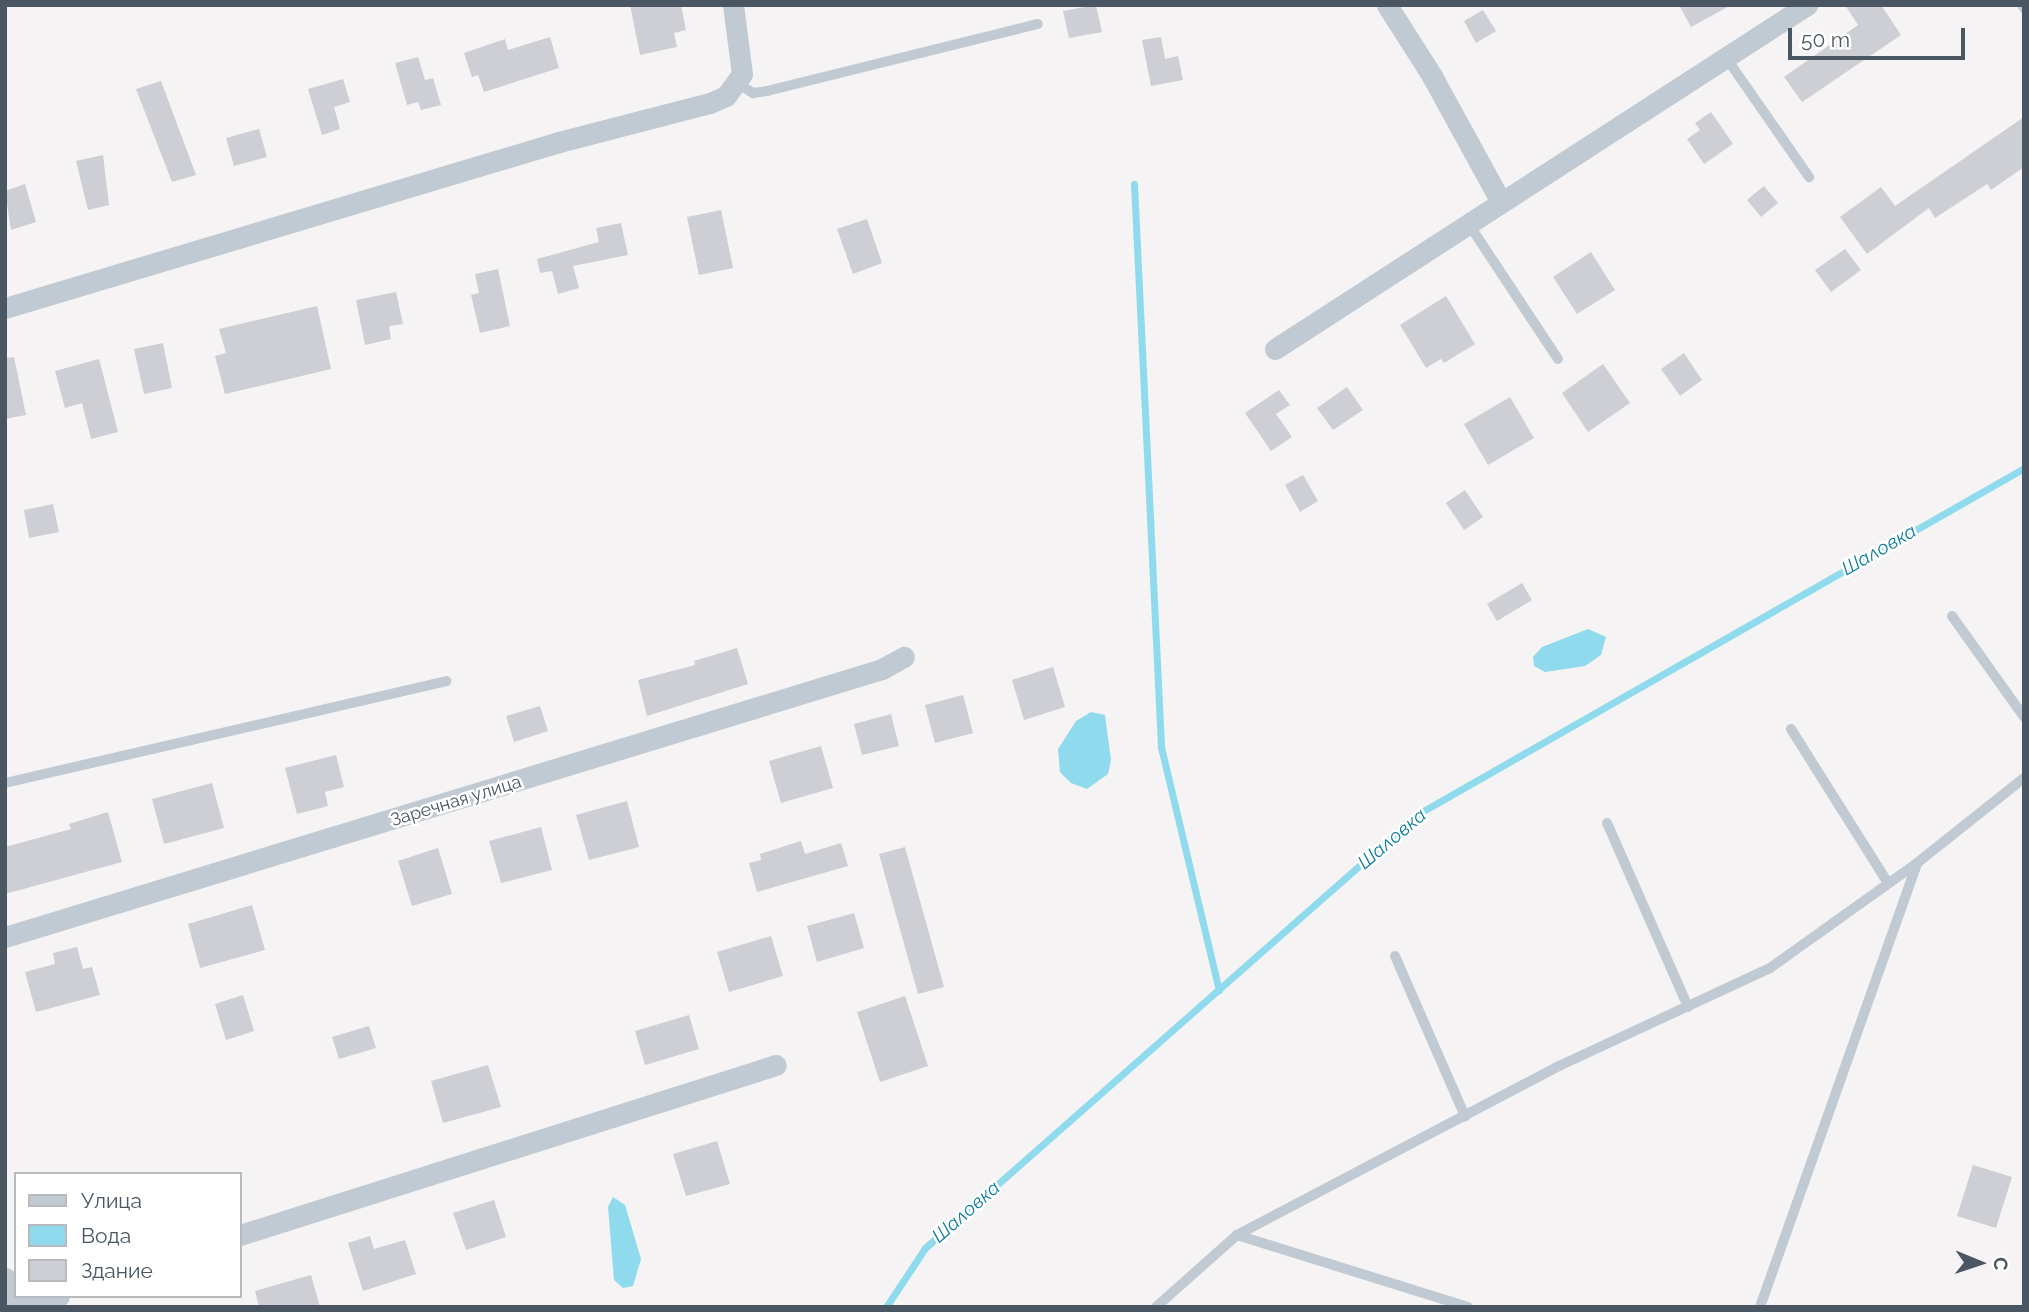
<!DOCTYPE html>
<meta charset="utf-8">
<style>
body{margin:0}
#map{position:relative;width:2029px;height:1312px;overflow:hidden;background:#f5f3f3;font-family:Raleway,sans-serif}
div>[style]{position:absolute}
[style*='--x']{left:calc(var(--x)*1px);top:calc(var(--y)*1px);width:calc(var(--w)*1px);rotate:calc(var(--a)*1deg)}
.water>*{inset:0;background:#90daee}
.stream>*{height:7px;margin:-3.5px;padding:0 3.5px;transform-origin:3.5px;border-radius:3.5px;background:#90daee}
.building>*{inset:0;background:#cdcfd5}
.service>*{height:10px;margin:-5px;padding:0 5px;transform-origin:5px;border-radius:5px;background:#c1cad2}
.minor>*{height:21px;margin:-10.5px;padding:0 10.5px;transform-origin:10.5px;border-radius:10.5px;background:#c1cad2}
.tertiary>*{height:26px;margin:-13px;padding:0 13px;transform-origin:13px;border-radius:13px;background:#c1cad2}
span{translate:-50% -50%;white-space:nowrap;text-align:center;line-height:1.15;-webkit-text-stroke:5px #fff;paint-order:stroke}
.street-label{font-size:18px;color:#4a5661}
.water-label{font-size:19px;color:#0c7c9b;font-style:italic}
.frame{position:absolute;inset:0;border:7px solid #4a5661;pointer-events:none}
.legend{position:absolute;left:14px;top:1172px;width:228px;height:126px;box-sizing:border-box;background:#fff;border:2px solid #b7bbc0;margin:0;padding:9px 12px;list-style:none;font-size:21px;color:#4a5661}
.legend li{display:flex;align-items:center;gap:14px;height:35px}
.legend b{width:35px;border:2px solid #b7bbc0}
.north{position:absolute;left:1945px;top:1228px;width:70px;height:70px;-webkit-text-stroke:5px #fff;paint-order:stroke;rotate:92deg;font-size:19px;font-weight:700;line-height:28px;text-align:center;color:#4a5661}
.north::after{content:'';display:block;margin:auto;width:24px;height:32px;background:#4a5661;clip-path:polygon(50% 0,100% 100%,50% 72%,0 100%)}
.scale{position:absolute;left:1788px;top:28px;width:177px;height:32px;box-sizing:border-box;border:4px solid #4a5661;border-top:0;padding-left:9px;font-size:21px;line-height:24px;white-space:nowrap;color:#4a5661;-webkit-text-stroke:5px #fff;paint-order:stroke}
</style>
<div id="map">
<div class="water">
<div style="clip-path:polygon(1588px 629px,1606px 637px,1601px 655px,1585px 666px,1545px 672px,1534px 666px,1533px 657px,1542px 647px)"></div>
<div style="clip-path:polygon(1091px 712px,1105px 715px,1111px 760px,1108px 774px,1087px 789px,1071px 783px,1060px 772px,1058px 749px,1076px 721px)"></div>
<div style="clip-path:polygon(613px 1197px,625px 1205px,641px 1259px,633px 1286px,623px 1288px,614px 1280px,608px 1207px)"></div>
</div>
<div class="stream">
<div style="--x:1134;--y:184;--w:564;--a:87.25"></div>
<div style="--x:1161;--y:747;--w:250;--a:76.6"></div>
<div style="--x:886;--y:1307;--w:71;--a:-56.5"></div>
<div style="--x:925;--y:1248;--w:657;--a:-41.36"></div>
<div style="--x:1418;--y:814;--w:698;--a:-29.72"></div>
</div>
<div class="building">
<div style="clip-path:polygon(630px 5px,681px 5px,686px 30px,674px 33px,677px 47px,640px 55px)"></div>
<div style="clip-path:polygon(1096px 5px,1102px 32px,1069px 38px,1063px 11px)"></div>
<div style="clip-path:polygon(1679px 5px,1731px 5px,1691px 27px)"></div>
<div style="clip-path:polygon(1845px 5px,1881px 5px,1901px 35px,1802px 102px,1784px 77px,1858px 25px)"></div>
<div style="clip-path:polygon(1483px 10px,1496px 31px,1476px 43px,1464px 21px)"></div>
<div style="clip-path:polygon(550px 37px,559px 68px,484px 92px,478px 75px,472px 77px,464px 53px,505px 39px,508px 50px)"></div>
<div style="clip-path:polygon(1161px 37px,1165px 59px,1178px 56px,1183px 80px,1151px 86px,1142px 40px)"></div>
<div style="clip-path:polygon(418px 57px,425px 80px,433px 78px,441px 105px,421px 110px,418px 102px,407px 105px,395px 63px)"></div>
<div style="clip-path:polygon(343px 79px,350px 102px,334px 107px,340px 129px,322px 135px,308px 89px)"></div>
<div style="clip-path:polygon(161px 81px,196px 175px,172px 182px,136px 89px)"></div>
<div style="clip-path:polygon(1711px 112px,1733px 144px,1704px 164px,1687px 139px,1700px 130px,1695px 123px)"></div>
<div style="clip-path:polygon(2024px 117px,2024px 167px,1991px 190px,1987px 184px,1935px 218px,1929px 208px,1867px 254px,1840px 217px,1881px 187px,1895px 206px)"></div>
<div style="clip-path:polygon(259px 129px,267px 157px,234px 166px,226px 138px)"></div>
<div style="clip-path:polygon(103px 155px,109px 205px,88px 210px,76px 161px)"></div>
<div style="clip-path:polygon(25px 184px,36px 222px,11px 230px,5px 191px)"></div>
<div style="clip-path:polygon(1764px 186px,1778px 203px,1761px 217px,1747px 200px)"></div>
<div style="clip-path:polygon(721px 210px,733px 268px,699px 275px,687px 217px)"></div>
<div style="clip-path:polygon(867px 219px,882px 263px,853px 274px,837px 229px)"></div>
<div style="clip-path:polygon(621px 223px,628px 255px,573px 266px,579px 288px,558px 294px,552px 271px,540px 273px,537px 259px,599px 242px,596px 228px)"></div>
<div style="clip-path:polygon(1845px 249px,1861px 270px,1831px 292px,1815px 270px)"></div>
<div style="clip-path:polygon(1591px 252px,1615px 290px,1577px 314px,1553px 277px)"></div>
<div style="clip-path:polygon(498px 269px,510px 326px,480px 333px,471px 295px,479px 293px,475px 274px)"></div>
<div style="clip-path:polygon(396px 292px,403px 324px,389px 326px,391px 339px,365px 345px,356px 300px)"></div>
<div style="clip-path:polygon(1446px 296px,1475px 344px,1444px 363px,1441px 359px,1426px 368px,1400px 325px)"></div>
<div style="clip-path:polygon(317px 306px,331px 369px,225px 394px,215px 356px,226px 353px,219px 329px)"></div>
<div style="clip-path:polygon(163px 343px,172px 388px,144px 394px,134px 349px)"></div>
<div style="clip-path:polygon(1684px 353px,1702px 380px,1680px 396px,1661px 369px)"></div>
<div style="clip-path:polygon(14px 357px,26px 415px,5px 419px,5px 358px)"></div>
<div style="clip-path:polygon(99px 359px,118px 432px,91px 439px,82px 403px,65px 408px,55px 371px)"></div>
<div style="clip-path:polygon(1603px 364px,1630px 403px,1588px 432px,1562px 393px)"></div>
<div style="clip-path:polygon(1347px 387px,1363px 410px,1333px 430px,1317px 408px)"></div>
<div style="clip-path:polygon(1279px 390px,1290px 405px,1276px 414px,1292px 437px,1271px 451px,1245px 413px)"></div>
<div style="clip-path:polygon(1510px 397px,1534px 438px,1488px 465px,1464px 424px)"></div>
<div style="clip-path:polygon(1303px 475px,1318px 501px,1300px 512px,1285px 485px)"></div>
<div style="clip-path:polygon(1465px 490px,1483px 517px,1464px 530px,1446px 503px)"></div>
<div style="clip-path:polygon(53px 504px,59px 532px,29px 538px,24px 510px)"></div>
<div style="clip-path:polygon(1522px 583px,1532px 600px,1497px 621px,1487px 604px)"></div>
<div style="clip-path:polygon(737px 648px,748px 684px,647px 716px,638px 680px,695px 665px,694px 661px)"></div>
<div style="clip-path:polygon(1053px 667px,1065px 707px,1024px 720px,1012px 680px)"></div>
<div style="clip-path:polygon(963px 695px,973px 733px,935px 743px,925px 705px)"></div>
<div style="clip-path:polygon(540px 706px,548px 731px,514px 742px,506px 716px)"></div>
<div style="clip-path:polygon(891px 714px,899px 746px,862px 755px,854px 724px)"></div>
<div style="clip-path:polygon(821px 746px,833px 788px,781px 803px,769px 761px)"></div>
<div style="clip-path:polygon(336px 755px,344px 787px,325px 792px,328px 806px,297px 814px,285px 768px)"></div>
<div style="clip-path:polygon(212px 783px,224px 828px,164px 844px,152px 799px)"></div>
<div style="clip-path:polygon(627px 801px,639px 847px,589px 860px,576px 815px)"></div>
<div style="clip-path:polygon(108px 812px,122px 862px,5px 894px,5px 847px,71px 829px,69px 824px)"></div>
<div style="clip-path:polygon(541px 827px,552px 870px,501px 883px,489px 841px)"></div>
<div style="clip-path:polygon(801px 841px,805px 854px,841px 843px,848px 866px,757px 892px,749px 863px,761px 860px,760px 854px)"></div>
<div style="clip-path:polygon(905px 847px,944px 987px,918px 994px,879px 854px)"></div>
<div style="clip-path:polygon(438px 848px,452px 894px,412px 906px,398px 861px)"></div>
<div style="clip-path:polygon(252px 905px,265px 950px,200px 968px,188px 924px)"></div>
<div style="clip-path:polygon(854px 913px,864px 948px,817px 962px,807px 926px)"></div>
<div style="clip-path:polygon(771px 936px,783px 976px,729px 992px,717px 952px)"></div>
<div style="clip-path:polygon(77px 947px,83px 969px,92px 967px,100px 995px,36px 1012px,25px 972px,55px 964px,53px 953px)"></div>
<div style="clip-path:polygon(243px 995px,254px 1031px,226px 1040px,215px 1004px)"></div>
<div style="clip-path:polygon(905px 996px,928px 1066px,880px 1082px,857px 1012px)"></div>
<div style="clip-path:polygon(689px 1015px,699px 1049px,645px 1065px,635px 1031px)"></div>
<div style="clip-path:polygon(369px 1026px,376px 1048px,339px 1059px,332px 1037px)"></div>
<div style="clip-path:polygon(488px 1065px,501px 1107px,443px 1123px,431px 1081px)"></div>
<div style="clip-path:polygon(717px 1141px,730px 1184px,686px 1196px,673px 1154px)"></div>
<div style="clip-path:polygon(1973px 1165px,2012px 1177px,1996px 1228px,1957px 1216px)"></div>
<div style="clip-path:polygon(494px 1200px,506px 1237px,466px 1250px,453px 1213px)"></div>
<div style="clip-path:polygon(370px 1236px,374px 1249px,405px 1240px,416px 1274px,363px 1291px,348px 1243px)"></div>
<div style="clip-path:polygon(311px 1275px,320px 1307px,259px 1307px,255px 1291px)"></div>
</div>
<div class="service">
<div style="--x:2022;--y:5;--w:4;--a:56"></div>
<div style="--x:1727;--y:59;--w:144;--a:55.2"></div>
<div style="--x:739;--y:84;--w:17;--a:33"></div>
<div style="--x:753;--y:93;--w:14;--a:-8"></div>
<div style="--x:767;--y:91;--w:279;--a:-13.9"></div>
<div style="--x:1468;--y:223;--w:163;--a:56.5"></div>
<div style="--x:1952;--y:616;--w:124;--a:54.5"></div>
<div style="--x:1791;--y:729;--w:182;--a:57.8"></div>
<div style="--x:5;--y:783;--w:453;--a:-13"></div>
<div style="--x:1607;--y:823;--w:201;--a:66.2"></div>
<div style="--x:1395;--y:956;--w:175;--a:66.4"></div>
<div style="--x:1237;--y:1235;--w:364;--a:-27.7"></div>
<div style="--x:1559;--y:1066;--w:233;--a:-24.9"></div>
<div style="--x:1770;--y:968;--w:181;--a:-35.5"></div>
<div style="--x:1917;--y:863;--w:137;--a:-38.5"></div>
<div style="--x:1156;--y:1307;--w:108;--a:-41.6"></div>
<div style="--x:1237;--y:1235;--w:242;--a:17.3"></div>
<div style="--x:1760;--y:1307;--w:470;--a:-70.5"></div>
</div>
<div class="minor">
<div style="--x:1387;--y:5;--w:84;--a:57.6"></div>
<div style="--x:1432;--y:76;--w:144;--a:61.3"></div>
<div style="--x:5;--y:308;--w:578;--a:-16.68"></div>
<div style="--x:559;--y:142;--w:156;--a:-14.5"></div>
<div style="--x:710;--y:103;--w:17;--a:-24"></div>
<div style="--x:726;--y:96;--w:27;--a:-54"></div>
<div style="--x:742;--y:74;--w:70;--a:-97.4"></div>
<div style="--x:1275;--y:349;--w:634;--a:-32.89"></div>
<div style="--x:5;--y:937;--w:917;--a:-16.99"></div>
<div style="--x:882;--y:669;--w:25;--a:-29"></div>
<div style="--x:240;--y:1235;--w:562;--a:-17.6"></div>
<div style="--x:32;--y:1307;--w:29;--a:-22"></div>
</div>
<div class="tertiary">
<div style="--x:5;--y:1281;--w:18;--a:52"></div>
</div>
<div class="street-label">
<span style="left:456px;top:801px;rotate:-17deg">Заречная улица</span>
</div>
<div class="water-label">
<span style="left:1879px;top:550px;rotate:-30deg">Шаловка</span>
<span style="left:1392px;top:839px;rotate:-40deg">Шаловка</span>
<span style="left:966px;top:1212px;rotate:-41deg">Шаловка</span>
</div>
<div class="frame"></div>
<ul class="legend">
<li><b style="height:9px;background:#c1cad2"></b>Улица</li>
<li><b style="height:19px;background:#90daee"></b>Вода</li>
<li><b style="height:19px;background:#cdcfd5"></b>Здание</li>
</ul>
<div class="north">С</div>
<div class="scale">50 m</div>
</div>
